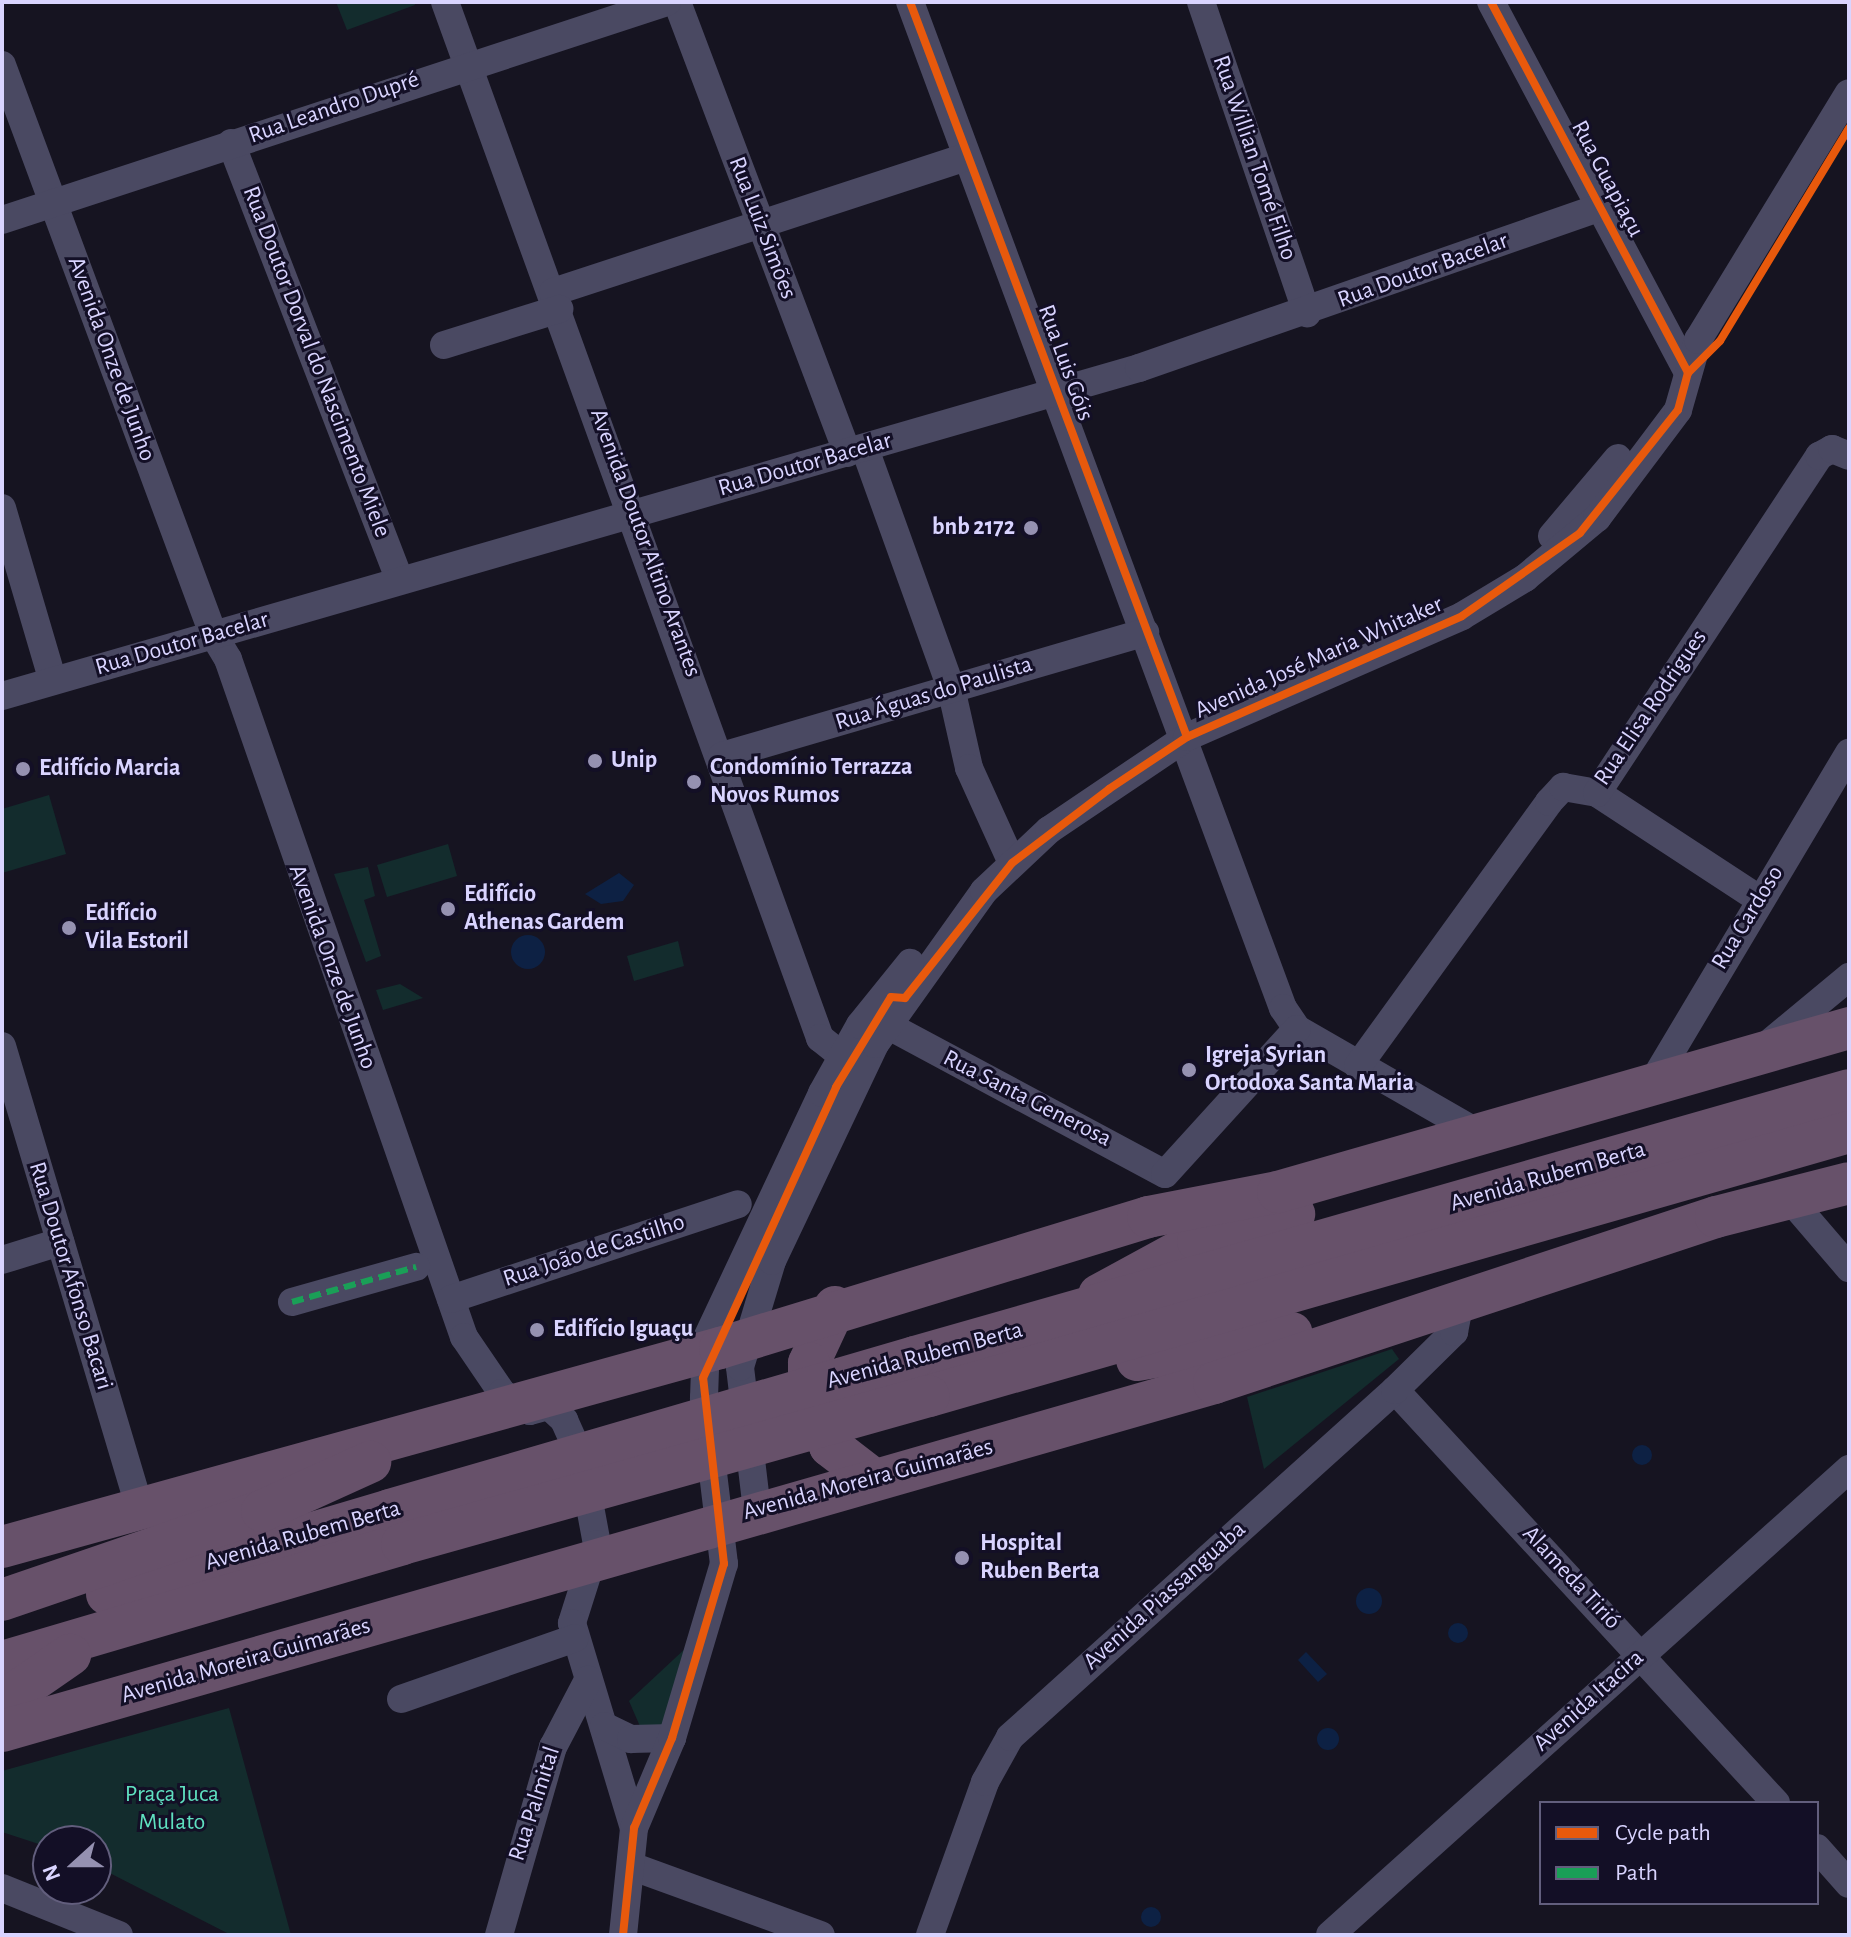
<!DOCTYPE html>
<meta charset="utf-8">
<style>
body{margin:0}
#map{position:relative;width:1851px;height:1937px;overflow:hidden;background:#161421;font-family:"Alegreya Sans",sans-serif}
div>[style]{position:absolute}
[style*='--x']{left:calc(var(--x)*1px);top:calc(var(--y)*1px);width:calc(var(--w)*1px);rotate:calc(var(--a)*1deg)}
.green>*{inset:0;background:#132c2d}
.water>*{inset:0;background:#0d2144}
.round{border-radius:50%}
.minor>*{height:28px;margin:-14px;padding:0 14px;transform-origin:14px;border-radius:14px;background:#4a4962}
.highway>*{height:42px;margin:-21px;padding:0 21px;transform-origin:21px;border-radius:21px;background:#67516a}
.highway-bridge>*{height:42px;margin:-21px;padding:0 21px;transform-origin:21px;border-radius:21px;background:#67516a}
.quiet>*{height:6px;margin-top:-3px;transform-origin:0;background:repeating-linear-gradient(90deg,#1a9f57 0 12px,transparent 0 18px)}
.cycleway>*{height:8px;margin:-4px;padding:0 4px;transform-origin:4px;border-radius:4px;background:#e8590c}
.dots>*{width:22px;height:22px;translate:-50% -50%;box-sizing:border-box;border:4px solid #130f26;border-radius:50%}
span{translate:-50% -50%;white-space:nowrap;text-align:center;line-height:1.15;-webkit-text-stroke:6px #130f26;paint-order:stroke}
.street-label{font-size:24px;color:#d9d4ff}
.poi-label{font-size:24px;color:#d9d4ff;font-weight:700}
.right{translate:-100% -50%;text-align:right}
.left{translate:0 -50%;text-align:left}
.park-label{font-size:24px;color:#5fe0c0}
.frame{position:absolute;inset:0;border:4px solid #d9d4ff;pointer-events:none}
.legend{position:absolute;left:1539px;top:1801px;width:280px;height:104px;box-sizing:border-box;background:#130f26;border:2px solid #625e7d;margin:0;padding:10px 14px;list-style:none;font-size:24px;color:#d9d4ff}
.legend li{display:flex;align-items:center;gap:16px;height:40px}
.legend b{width:40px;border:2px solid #625e7d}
.north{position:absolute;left:32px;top:1825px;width:80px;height:80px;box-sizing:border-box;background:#130f26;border:2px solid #625e7d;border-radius:50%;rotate:249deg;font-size:22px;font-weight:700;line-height:32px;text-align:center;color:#d9d4ff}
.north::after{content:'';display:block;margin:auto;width:28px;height:36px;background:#9591b1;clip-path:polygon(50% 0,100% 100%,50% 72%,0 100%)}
</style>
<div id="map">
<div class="green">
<div style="clip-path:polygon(336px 2px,414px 2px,415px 5px,347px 30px)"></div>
<div style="clip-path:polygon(49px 795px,66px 854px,2px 873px,2px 809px)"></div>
<div style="clip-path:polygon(448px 844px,457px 876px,387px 897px,377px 865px)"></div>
<div style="clip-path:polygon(368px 867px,375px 896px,364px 900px,381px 956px,366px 962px,334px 874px)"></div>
<div style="clip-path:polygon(678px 941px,684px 966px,634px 981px,627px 956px)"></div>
<div style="clip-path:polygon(400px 984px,423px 998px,383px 1010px,376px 990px)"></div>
<div style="clip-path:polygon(1392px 1349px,1399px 1359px,1264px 1469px,1247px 1397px)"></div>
<div style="clip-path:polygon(688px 1646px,669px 1723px,642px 1731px,629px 1701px)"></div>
<div style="clip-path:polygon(229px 1708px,291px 1935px,231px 1935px,96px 1866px,96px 1841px,48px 1841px,48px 1847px,2px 1832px,2px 1771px)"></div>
</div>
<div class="water">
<div style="clip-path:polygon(619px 873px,634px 885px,623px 901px,601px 904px,585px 894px)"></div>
<div class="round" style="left:511px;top:935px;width:34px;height:34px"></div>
<div class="round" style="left:1632px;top:1445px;width:20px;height:20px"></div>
<div class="round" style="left:1356px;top:1588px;width:26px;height:26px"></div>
<div class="round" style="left:1448px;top:1623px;width:20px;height:20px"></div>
<div style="clip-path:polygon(1306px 1652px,1327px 1674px,1318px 1682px,1298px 1660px)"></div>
<div class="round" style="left:1317px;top:1728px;width:22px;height:22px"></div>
<div class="round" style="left:1141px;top:1907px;width:20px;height:20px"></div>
</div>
<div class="minor">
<div style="--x:445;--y:2;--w:1102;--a:70.1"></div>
<div style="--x:820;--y:1038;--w:53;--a:38.8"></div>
<div style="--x:677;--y:2;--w:482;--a:69.3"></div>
<div style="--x:910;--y:2;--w:1073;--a:69.66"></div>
<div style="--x:1283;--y:1008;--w:25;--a:56"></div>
<div style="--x:1297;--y:1029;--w:212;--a:29.9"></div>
<div style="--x:1201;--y:2;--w:329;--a:71.2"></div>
<div style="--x:1491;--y:2;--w:420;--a:62"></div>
<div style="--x:2;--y:65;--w:607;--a:69.65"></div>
<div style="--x:213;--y:634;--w:29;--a:59"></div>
<div style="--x:228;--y:659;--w:718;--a:70.81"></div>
<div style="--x:464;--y:1337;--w:68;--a:55.8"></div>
<div style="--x:502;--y:1393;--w:33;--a:33"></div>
<div style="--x:530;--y:1411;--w:20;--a:-15"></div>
<div style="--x:549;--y:1406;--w:21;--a:43"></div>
<div style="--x:564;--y:1420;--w:42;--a:65.9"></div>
<div style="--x:581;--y:1458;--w:87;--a:79.5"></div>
<div style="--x:597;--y:1544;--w:83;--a:107.6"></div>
<div style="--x:572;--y:1623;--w:214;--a:73.2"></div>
<div style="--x:231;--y:143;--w:469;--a:68.9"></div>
<div style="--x:2;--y:220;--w:700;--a:-18.15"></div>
<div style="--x:553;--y:292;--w:435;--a:-18.1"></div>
<div style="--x:444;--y:345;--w:121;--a:-17.4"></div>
<div style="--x:865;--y:449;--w:254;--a:70.2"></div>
<div style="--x:951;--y:688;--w:82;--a:77.3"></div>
<div style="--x:969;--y:768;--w:104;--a:65.6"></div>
<div style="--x:2;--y:508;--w:180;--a:73.6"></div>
<div style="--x:1552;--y:536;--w:102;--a:-49.8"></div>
<div style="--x:2;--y:696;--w:1183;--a:-16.09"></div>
<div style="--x:1139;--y:368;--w:487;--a:-19.2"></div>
<div style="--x:722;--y:756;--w:441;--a:-16.3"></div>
<div style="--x:1597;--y:793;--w:194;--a:33.2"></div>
<div style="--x:887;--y:1025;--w:315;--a:28.2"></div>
<div style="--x:1767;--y:1045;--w:107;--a:-39.7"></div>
<div style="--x:2;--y:1046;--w:480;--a:73.4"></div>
<div style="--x:1358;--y:1066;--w:326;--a:-54.1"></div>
<div style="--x:1549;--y:802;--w:21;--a:-47"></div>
<div style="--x:1563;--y:787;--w:35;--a:10"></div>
<div style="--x:1597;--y:793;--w:404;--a:-56.6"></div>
<div style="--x:1819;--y:456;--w:15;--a:-28"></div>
<div style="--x:1832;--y:449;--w:18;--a:22"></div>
<div style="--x:1651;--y:1085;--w:387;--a:-59.2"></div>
<div style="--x:1165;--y:1174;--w:196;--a:-47.7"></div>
<div style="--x:1788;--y:1197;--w:94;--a:49.3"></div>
<div style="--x:2;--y:1260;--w:61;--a:-17.2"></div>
<div style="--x:451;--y:1299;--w:302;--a:-18.3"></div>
<div style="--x:292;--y:1302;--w:129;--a:-15.8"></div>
<div style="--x:1395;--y:1390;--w:562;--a:47.31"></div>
<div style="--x:757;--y:1510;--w:144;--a:-96.8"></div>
<div style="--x:740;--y:1367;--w:111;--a:-73.2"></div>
<div style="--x:772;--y:1261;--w:240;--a:-64.6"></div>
<div style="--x:875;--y:1044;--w:188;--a:-54.5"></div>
<div style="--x:984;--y:891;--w:89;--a:-43.2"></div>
<div style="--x:1049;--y:830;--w:166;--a:-34"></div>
<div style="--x:1187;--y:737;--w:300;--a:-23.7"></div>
<div style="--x:1462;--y:616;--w:74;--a:-31.1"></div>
<div style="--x:1525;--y:578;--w:94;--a:-39.8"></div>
<div style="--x:1597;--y:518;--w:135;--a:-53.1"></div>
<div style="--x:1678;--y:410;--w:73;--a:-74.1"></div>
<div style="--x:1698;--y:340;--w:289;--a:-58.6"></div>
<div style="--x:401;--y:1699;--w:184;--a:-19.3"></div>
<div style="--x:604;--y:1726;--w:30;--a:26"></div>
<div style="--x:631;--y:1739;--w:41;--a:-1.4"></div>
<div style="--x:1817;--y:1848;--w:48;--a:48.4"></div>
<div style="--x:631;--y:1866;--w:202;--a:20"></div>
<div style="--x:2;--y:1888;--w:126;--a:21.9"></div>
<div style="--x:499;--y:1935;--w:196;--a:-74"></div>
<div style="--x:553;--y:1747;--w:76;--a:-62.4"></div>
<div style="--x:623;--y:1935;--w:108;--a:-84.1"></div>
<div style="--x:634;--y:1828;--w:98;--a:-67.1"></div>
<div style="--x:672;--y:1738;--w:182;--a:-73.4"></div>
<div style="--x:724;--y:1564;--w:167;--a:-96.9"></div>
<div style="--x:704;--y:1398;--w:58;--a:-88"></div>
<div style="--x:706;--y:1340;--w:273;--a:-64.8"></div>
<div style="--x:822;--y:1093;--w:78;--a:-60.8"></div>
<div style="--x:860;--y:1025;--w:80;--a:-51.1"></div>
<div style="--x:930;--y:1935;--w:163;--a:-70.2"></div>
<div style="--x:985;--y:1782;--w:51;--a:-60.9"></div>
<div style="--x:1010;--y:1737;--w:518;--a:-42.03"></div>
<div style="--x:1395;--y:1390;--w:83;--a:-44.5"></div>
<div style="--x:1454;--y:1332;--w:33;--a:-79"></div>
<div style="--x:1330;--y:1935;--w:698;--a:-41.92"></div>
</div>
<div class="highway">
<div style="--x:1099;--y:1295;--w:113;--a:-28.6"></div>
<div style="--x:1198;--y:1241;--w:100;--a:-15.7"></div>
<div style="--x:835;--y:1307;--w:62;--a:114.9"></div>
<div style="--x:809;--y:1363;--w:29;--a:90"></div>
<div style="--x:809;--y:1392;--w:58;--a:68.7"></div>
<div style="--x:830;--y:1446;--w:54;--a:37.5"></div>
<div style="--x:915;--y:1357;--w:971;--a:-15.95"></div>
<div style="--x:1137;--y:1360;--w:157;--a:-9.9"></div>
<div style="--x:929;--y:1396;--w:957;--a:-16.01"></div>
<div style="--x:2;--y:1547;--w:745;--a:-15.49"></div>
<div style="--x:720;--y:1348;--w:448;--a:-17"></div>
<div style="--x:1148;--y:1217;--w:132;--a:-10.9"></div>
<div style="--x:1278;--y:1192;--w:594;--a:-16.02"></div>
<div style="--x:107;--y:1594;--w:295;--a:-16.5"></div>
<div style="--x:2;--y:1600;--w:275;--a:-18.9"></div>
<div style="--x:262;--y:1511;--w:119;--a:-24.4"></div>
<div style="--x:2;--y:1662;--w:417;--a:-16.4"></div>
<div style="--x:2;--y:1702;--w:83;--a:-34.7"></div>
<div style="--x:2;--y:1731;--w:1261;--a:-16.02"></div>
<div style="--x:1214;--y:1383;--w:529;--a:-18.3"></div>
<div style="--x:1716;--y:1217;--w:137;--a:-14.3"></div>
</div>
<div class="highway-bridge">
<div style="--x:390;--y:1510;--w:547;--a:-16.25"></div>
<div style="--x:402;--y:1544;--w:547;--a:-15.69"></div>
</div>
<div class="quiet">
<div style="--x:292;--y:1302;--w:129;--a:-15.8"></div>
</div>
<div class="cycleway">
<div style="--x:910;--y:2;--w:785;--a:69.35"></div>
<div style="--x:1491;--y:2;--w:420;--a:62"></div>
<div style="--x:623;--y:1935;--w:108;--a:-84.1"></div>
<div style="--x:634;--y:1828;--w:98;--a:-67.1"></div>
<div style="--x:672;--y:1738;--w:182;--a:-73.4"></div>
<div style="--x:724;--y:1564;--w:187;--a:-96.4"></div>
<div style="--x:703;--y:1378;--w:320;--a:-65.4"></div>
<div style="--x:836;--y:1087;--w:105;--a:-58.6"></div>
<div style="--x:891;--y:997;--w:14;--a:4"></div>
<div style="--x:905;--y:998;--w:172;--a:-51.6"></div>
<div style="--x:1012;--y:863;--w:122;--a:-37.3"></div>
<div style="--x:1109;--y:789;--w:94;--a:-33.7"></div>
<div style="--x:1187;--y:737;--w:300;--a:-23.7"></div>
<div style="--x:1462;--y:616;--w:144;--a:-35.1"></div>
<div style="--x:1580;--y:533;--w:157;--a:-51.5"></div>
<div style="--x:1678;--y:410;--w:38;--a:-75"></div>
<div style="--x:1688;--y:373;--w:45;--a:-45"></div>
<div style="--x:1720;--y:341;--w:249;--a:-58.8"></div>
</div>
<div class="dots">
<div style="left:1031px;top:528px;background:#9591b1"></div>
<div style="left:595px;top:761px;background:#9591b1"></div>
<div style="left:23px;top:769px;background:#9591b1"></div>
<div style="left:694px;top:782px;background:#9591b1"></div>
<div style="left:448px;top:909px;background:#9591b1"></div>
<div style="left:69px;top:928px;background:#9591b1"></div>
<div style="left:1189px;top:1070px;background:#9591b1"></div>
<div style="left:537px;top:1330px;background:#9591b1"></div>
<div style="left:962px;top:1558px;background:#9591b1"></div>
</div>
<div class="street-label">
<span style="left:334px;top:108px;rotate:-19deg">Rua Leandro Dupré</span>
<span style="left:1254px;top:158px;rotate:71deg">Rua Willian Tomé Filho</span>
<span style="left:1607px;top:179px;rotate:62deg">Rua Guapiaçu</span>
<span style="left:762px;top:228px;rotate:69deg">Rua Luiz Simões</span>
<span style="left:1423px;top:271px;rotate:-20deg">Rua Doutor Bacelar</span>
<span style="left:111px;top:359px;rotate:70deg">Avenida Onze de Junho</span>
<span style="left:316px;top:362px;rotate:69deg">Rua Doutor Dorval do Nascimento Miele</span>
<span style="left:1065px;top:363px;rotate:70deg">Rua Luis Góis</span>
<span style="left:805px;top:465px;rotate:-16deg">Rua Doutor Bacelar</span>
<span style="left:645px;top:543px;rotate:70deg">Avenida Doutor Altino Arantes</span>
<span style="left:182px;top:644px;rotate:-16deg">Rua Doutor Bacelar</span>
<span style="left:1319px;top:658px;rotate:-24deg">Avenida José Maria Whitaker</span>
<span style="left:934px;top:694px;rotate:-17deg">Rua Águas do Paulista</span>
<span style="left:1651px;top:708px;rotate:-56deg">Rua Elisa Rodrigues</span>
<span style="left:1748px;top:918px;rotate:-59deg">Rua Cardoso</span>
<span style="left:332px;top:967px;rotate:70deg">Avenida Onze de Junho</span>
<span style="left:1027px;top:1099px;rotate:27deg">Rua Santa Generosa</span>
<span style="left:1548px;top:1177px;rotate:-16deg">Avenida Rubem Berta</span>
<span style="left:594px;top:1251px;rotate:-18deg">Rua João de Castilho</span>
<span style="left:70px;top:1276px;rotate:73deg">Rua Doutor Afonso Bacari</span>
<span style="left:925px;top:1356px;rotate:-15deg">Avenida Rubem Berta</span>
<span style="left:868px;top:1480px;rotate:-15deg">Avenida Moreira Guimarães</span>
<span style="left:303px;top:1536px;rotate:-16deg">Avenida Rubem Berta</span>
<span style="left:1571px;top:1578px;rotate:47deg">Alameda Tirió</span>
<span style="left:1165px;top:1596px;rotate:-42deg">Avenida Piassanguaba</span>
<span style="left:246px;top:1661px;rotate:-16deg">Avenida Moreira Guimarães</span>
<span style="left:1589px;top:1701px;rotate:-42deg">Avenida Itacira</span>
<span style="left:535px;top:1804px;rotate:-72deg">Rua Palmital</span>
</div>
<div class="poi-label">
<span class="right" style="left:1015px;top:528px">bnb 2172</span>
<span class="left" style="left:611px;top:761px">Unip</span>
<span class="left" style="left:710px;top:782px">Condomínio Terrazza<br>Novos Rumos</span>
<span class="left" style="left:39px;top:769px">Edifício Marcia</span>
<span class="left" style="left:464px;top:909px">Edifício<br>Athenas Gardem</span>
<span class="left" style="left:85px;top:928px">Edifício<br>Vila Estoril</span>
<span class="left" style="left:1205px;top:1070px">Igreja Syrian<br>Ortodoxa Santa Maria</span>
<span class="left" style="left:553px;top:1330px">Edifício Iguaçu</span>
<span class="left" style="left:980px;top:1558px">Hospital<br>Ruben Berta</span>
</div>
<div class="park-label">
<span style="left:172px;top:1809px">Praça Juca<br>Mulato</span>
</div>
<div class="frame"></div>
<ul class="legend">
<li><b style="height:10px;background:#e8590c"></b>Cycle path</li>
<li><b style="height:10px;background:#1a9f57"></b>Path</li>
</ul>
<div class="north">N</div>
</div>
